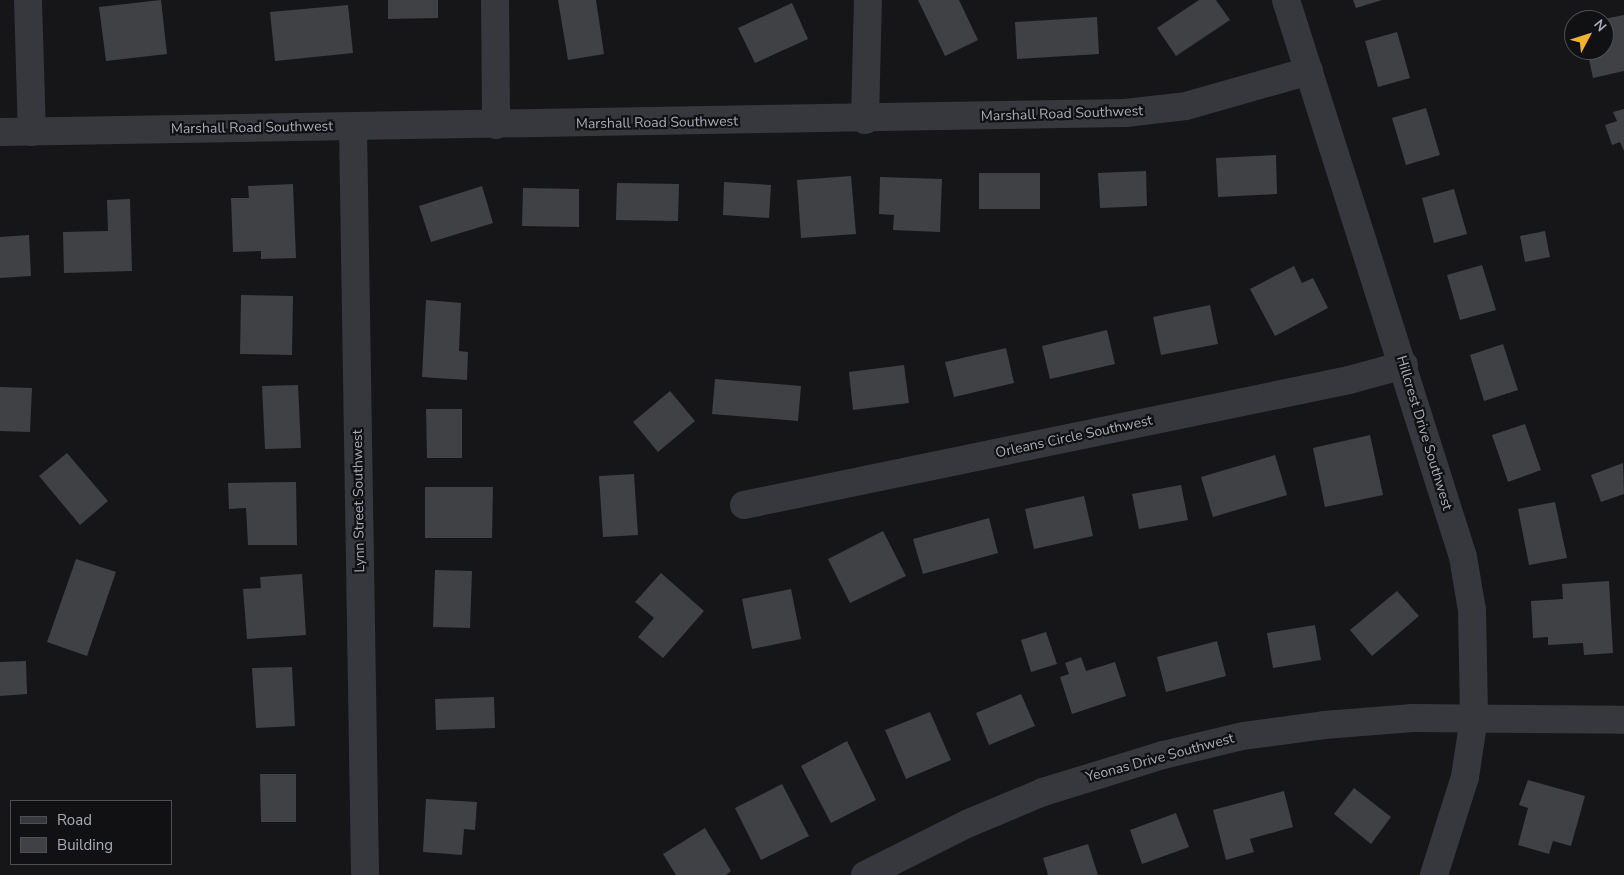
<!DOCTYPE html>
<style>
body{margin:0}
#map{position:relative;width:1624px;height:875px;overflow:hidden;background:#161618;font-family:"Nunito Sans",sans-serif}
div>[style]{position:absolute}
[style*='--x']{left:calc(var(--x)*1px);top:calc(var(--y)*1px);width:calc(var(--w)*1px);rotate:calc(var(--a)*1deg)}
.building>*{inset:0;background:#404145}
.minor>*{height:28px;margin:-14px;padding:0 14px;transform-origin:14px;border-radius:14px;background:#37383d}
span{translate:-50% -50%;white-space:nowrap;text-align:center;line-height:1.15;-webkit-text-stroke:4.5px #111113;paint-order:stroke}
.street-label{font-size:14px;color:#a8adb8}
.legend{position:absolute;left:10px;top:800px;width:162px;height:65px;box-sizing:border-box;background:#111113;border:1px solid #4d4f55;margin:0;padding:6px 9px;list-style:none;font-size:15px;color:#a8adb8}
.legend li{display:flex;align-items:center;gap:10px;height:25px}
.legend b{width:25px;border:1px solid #4d4f55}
.north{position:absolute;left:1564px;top:10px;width:50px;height:50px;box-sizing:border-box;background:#111113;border:1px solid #4d4f55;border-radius:50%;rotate:50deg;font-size:14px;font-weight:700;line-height:20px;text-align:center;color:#a8adb8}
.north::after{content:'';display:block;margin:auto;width:18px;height:22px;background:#f2b134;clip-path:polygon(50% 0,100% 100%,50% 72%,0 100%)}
</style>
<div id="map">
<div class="building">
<div style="clip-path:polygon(161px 0,167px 54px,106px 61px,99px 7px)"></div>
<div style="clip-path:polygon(388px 0,438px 0,438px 18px,388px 19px)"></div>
<div style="clip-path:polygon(558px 0,596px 0,604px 54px,568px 60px)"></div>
<div style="clip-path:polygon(918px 0,959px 0,978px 40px,945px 56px)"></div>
<div style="clip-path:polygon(1199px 0,1216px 0,1230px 20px,1176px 56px,1157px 28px)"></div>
<div style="clip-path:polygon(1353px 0,1382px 0,1356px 8px)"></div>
<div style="clip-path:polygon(792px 3px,808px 39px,755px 63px,738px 28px)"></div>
<div style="clip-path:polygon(348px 5px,353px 53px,275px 61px,270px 12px)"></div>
<div style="clip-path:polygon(1624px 15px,1624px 71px,1593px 78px,1587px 50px,1604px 50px,1604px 19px)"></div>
<div style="clip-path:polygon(1097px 17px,1099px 54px,1017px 59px,1015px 22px)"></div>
<div style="clip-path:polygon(1397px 32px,1410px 78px,1378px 87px,1365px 41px)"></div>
<div style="clip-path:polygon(1426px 108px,1440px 155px,1406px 165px,1392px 118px)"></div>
<div style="clip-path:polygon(1624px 109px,1624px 151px,1620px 142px,1612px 145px,1605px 125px,1617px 121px,1613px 112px)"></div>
<div style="clip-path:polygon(1276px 155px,1277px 194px,1218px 197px,1216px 158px)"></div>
<div style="clip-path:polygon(1146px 171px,1147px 206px,1100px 208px,1098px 173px)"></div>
<div style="clip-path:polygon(979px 173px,1040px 173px,1040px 209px,979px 209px)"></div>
<div style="clip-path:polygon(851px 176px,856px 234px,801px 238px,797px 180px)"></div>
<div style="clip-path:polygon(880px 177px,942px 179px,940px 232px,893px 230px,894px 215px,879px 214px)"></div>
<div style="clip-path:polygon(724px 182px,771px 185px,769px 218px,723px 215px)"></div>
<div style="clip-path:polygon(617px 183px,679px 184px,678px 221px,616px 220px)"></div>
<div style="clip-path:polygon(293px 184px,296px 258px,261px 259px,261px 251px,233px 252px,231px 198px,249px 198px,248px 186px)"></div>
<div style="clip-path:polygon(482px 186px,493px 223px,431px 242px,419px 206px)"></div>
<div style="clip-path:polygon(523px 188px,579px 189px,579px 227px,522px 226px)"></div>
<div style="clip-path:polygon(1454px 189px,1467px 234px,1434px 243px,1422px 198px)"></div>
<div style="clip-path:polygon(130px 199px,132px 271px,64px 273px,63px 232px,108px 231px,107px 200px)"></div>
<div style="clip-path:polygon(1545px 231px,1550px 257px,1525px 262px,1520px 236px)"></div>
<div style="clip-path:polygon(29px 235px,31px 276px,0 278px,0 237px)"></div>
<div style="clip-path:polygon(1482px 265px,1496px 310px,1460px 320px,1447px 275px)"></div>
<div style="clip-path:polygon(1294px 266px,1302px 283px,1313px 278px,1328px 308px,1275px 336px,1250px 289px)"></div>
<div style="clip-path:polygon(241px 295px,293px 296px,292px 355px,240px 354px)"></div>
<div style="clip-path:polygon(426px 300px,461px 303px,459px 351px,468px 352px,467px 380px,422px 377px)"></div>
<div style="clip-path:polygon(1210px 305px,1218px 344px,1161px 355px,1153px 317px)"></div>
<div style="clip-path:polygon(1107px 330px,1115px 364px,1050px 379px,1042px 346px)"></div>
<div style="clip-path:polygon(1503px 344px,1518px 390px,1484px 401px,1470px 355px)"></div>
<div style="clip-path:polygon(1006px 348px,1014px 383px,954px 397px,945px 362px)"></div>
<div style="clip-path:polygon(904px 365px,909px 403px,853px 410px,849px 372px)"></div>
<div style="clip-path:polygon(715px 379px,801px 386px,798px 421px,712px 414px)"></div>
<div style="clip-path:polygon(298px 385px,301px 448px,265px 449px,262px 386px)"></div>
<div style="clip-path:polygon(0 387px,32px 388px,30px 432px,0 431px)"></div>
<div style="clip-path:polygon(670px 391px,695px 421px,658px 452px,633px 422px)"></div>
<div style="clip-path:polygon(426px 409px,462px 409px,462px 458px,427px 458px)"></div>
<div style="clip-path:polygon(1525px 424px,1541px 470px,1508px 482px,1492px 435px)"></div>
<div style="clip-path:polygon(1370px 435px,1383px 495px,1325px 507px,1313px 448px)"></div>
<div style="clip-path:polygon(67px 453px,108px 501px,80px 525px,39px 476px)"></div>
<div style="clip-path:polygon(1275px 455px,1287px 495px,1213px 517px,1201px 477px)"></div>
<div style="clip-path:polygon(1623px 463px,1624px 494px,1601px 502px,1591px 475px)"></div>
<div style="clip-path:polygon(634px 474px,638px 535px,603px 537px,599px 476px)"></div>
<div style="clip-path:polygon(296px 482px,297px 545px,248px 545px,246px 508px,229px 509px,228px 483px)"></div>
<div style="clip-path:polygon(1181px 485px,1188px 520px,1139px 529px,1132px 494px)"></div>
<div style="clip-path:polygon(425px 487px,493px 487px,492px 538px,425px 538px)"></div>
<div style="clip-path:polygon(1084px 496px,1093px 536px,1034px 549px,1025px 509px)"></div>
<div style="clip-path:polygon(1555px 502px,1567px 558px,1529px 565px,1518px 509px)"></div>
<div style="clip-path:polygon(989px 518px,998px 553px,923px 574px,913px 539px)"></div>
<div style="clip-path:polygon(883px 531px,906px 576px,850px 603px,828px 559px)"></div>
<div style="clip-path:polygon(76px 559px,116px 572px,87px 656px,47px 642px)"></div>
<div style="clip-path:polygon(435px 570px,472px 571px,470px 628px,433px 627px)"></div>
<div style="clip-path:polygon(661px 573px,704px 611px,663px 658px,638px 637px,654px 618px,635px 602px)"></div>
<div style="clip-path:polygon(302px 574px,306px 635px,247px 639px,243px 589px,261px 588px,260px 577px)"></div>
<div style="clip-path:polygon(1609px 581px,1613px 653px,1584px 655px,1583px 643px,1548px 645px,1548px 637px,1533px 638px,1531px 601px,1563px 599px,1562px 584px)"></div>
<div style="clip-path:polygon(791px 589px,801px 639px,752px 649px,742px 599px)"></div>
<div style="clip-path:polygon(1397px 591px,1419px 616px,1372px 656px,1350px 630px)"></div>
<div style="clip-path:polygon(1315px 625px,1321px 660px,1273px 668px,1267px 633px)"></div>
<div style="clip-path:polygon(1046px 632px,1057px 664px,1031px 672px,1021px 640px)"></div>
<div style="clip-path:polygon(1217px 641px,1226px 676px,1166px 692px,1157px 657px)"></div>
<div style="clip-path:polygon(1081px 657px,1086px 671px,1115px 662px,1126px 696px,1072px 714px,1060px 677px,1069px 674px,1065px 663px)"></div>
<div style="clip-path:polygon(26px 661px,27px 694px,0 696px,0 662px)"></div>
<div style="clip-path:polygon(292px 667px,295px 726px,256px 728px,252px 668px)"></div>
<div style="clip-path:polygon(1021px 694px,1035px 726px,989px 745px,976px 713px)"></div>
<div style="clip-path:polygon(494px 697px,495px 728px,436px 730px,435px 699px)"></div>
<div style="clip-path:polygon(930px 712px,951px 760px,906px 779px,885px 730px)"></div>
<div style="clip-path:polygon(847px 741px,876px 800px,831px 823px,801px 766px)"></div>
<div style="clip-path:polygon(260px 774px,296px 774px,296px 822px,261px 822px)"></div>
<div style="clip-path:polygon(1528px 780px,1585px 796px,1571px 846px,1553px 841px,1549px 854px,1518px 845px,1528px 808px,1519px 805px)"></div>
<div style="clip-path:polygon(782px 784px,809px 836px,761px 860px,735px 808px)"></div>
<div style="clip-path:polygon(1354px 788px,1391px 817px,1371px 844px,1334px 814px)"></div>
<div style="clip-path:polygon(1284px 791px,1293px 827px,1250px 839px,1254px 852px,1226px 860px,1213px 810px)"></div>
<div style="clip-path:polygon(426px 799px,477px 802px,475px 830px,464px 829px,462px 855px,423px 852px)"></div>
<div style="clip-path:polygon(1176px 813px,1189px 847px,1142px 864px,1130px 830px)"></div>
<div style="clip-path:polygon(705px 828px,731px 871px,726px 875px,676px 875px,663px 854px)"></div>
<div style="clip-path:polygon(1088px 844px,1098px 875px,1048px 875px,1043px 858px)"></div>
</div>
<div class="minor">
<div style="--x:28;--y:0;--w:132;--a:88.3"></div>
<div style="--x:495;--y:0;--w:125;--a:89.5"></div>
<div style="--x:1286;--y:0;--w:584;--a:72.37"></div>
<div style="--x:1463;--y:557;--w:54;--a:80.4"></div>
<div style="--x:1472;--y:610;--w:108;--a:88.9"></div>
<div style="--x:1474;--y:718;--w:60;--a:98.7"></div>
<div style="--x:1465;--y:777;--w:103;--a:107.6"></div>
<div style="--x:865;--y:120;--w:120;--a:-88.6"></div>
<div style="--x:353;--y:127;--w:748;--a:89.08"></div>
<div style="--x:0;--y:132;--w:1125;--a:-0.97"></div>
<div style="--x:1125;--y:113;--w:61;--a:-6.5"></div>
<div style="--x:1186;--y:106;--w:128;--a:-15.9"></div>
<div style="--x:744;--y:505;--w:618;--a:-11.67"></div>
<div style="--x:1349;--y:380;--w:57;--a:-15.3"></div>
<div style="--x:865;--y:875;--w:116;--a:-26.6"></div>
<div style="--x:969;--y:823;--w:80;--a:-22.7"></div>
<div style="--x:1043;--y:792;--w:126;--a:-17.1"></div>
<div style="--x:1163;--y:755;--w:82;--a:-13.4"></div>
<div style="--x:1243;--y:736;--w:82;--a:-7.7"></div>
<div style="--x:1324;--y:725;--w:89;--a:-4.5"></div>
<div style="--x:1413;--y:718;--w:211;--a:0.5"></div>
</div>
<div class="street-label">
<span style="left:1062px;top:114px;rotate:-2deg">Marshall Road Southwest</span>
<span style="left:657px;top:123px;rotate:-1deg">Marshall Road Southwest</span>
<span style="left:252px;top:128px;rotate:-1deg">Marshall Road Southwest</span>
<span style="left:1424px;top:433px;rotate:73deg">Hillcrest Drive Southwest</span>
<span style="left:1074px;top:437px;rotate:-12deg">Orleans Circle Southwest</span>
<span style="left:359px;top:501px;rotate:-91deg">Lynn Street Southwest</span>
<span style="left:1160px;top:758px;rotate:-15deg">Yeonas Drive Southwest</span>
</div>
<ul class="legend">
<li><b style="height:6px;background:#37383d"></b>Road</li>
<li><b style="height:14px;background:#404145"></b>Building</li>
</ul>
<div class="north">N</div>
</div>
